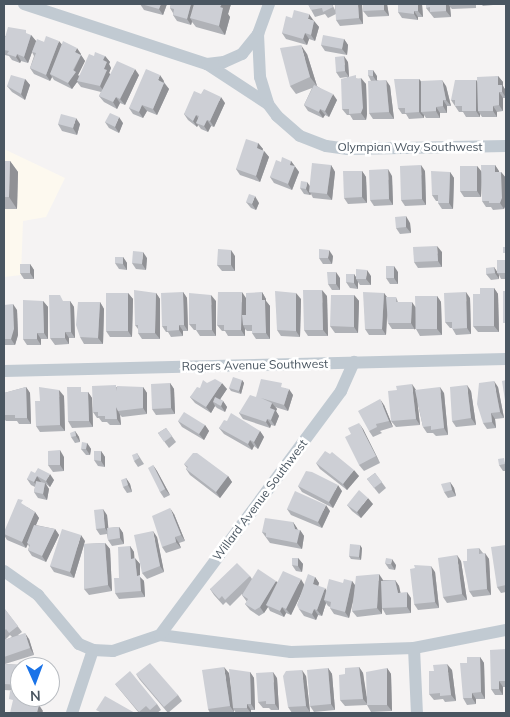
<!DOCTYPE html>
<style>
body{margin:0}
#map{position:relative;width:510px;height:717px;overflow:hidden;background:#f5f3f3;font-family:Mulish,sans-serif}
div>[style]{position:absolute}
[style*='--x']{left:calc(var(--x)*1px);top:calc(var(--y)*1px);width:calc(var(--w)*1px);rotate:calc(var(--a)*1deg)}
.commercial>*{inset:0;background:#fdf9ef}
.minor>*{height:12px;margin:-6px;padding:0 6px;transform-origin:6px;border-radius:6px;background:#c1cad2}
.wall>*{inset:0;background:#b0b2b7}
.shaded-wall>*{inset:0;background:#909195}
.building>*{inset:0;background:#cdcfd5}
span{translate:-50% -50%;white-space:nowrap;text-align:center;line-height:1.15;-webkit-text-stroke:5px #fff;paint-order:stroke}
.street-label{font-size:12px;color:#4a5661}
.frame{position:absolute;inset:0;border:5px solid #4a5661;pointer-events:none}
.north{position:absolute;left:10px;top:657px;width:50px;height:50px;box-sizing:border-box;background:#fff;border:1px solid #b7bbc0;border-radius:50%;rotate:178deg;font-size:14px;font-weight:700;line-height:20px;text-align:center;color:#4a5661}
.north::after{content:'';display:block;margin:auto;width:18px;height:22px;background:#1a73e8;clip-path:polygon(50% 0,100% 100%,50% 72%,0 100%)}
</style>
<div id="map">
<div class="commercial">
<div style="clip-path:polygon(4px 149px,65px 178px,46px 217px,23px 221px,21px 275px,4px 277px)"></div>
</div>
<div class="minor">
<div style="--x:24;--y:4;--w:193;--a:18.2"></div>
<div style="--x:207;--y:64;--w:73;--a:33.3"></div>
<div style="--x:269;--y:4;--w:32;--a:110"></div>
<div style="--x:258;--y:34;--w:43;--a:87.3"></div>
<div style="--x:260;--y:77;--w:28;--a:73"></div>
<div style="--x:268;--y:104;--w:15;--a:53"></div>
<div style="--x:277;--y:116;--w:30;--a:41"></div>
<div style="--x:300;--y:136;--w:28;--a:21"></div>
<div style="--x:326;--y:146;--w:22;--a:8"></div>
<div style="--x:348;--y:149;--w:158;--a:-1.1"></div>
<div style="--x:207;--y:64;--w:17;--a:-7"></div>
<div style="--x:224;--y:62;--w:20;--a:-24"></div>
<div style="--x:242;--y:54;--w:26;--a:-51"></div>
<div style="--x:4;--y:371;--w:502;--a:-1.37"></div>
<div style="--x:4;--y:571;--w:42;--a:35.2"></div>
<div style="--x:38;--y:595;--w:64;--a:50.1"></div>
<div style="--x:79;--y:644;--w:15;--a:23"></div>
<div style="--x:93;--y:650;--w:20;--a:3"></div>
<div style="--x:113;--y:651;--w:50;--a:-18.8"></div>
<div style="--x:160;--y:635;--w:132;--a:7.4"></div>
<div style="--x:291;--y:652;--w:123;--a:-1.9"></div>
<div style="--x:414;--y:648;--w:94;--a:-11.1"></div>
<div style="--x:160;--y:635;--w:304;--a:-53.4"></div>
<div style="--x:341;--y:391;--w:32;--a:-66"></div>
<div style="--x:414;--y:648;--w:65;--a:87.4"></div>
<div style="--x:72;--y:713;--w:66;--a:-71.6"></div>
</div>
<div class="wall">
<div style="clip-path:polygon(140px 4px,167px 4px,163px 15px,144px 10px)"></div>
<div style="clip-path:polygon(171px 4px,231px 4px,228px 14px,230px 17px,225px 35px,196px 27px,192px 22px,191px 25px,177px 21px,173px 15px,173px 13px,170px 8px)"></div>
<div style="clip-path:polygon(308px 4px,332px 4px,335px 10px,335px 4px,362px 4px,363px 24px,340px 26px,336px 20px,336px 14px,328px 18px,325px 14px,315px 17px)"></div>
<div style="clip-path:polygon(363px 4px,387px 4px,389px 16px,368px 17px,363px 11px)"></div>
<div style="clip-path:polygon(422px 4px,423px 17px,418px 17px,418px 20px,402px 18px,398px 12px)"></div>
<div style="clip-path:polygon(426px 4px,476px 4px,476px 8px,452px 9px,450px 7px,451px 17px,434px 18px,426px 8px)"></div>
<div style="clip-path:polygon(481px 4px,493px 4px,493px 5px,483px 6px)"></div>
<div style="clip-path:polygon(292px 18px,314px 21px,319px 27px,315px 41px,309px 39px,307px 45px,286px 39px,282px 33px)"></div>
<div style="clip-path:polygon(4px 34px,5px 36px,29px 35px,31px 35px,36px 41px,44px 42px,62px 45px,81px 54px,81px 55px,85px 61px,78px 75px,79px 76px,94px 56px,105px 56px,110px 62px,109px 64px,111px 68px,109px 73px,110px 74px,139px 75px,125px 105px,120px 103px,117px 109px,104px 102px,99px 96px,101px 92px,81px 87px,77px 82px,72px 89px,54px 80px,52px 77px,50px 81px,34px 74px,30px 68px,34px 56px,32px 52px,28px 63px,21px 61px,20px 63px,12px 60px,9px 56px,5px 55px,4px 53px)"></div>
<div style="clip-path:polygon(344px 39px,348px 45px,347px 55px,325px 51px,321px 45px)"></div>
<div style="clip-path:polygon(307px 54px,317px 86px,337px 100px,329px 117px,325px 115px,323px 118px,308px 111px,304px 105px,312px 88px,296px 94px,290px 86px)"></div>
<div style="clip-path:polygon(348px 62px,349px 77px,359px 79px,366px 84px,367px 114px,366px 120px,353px 120px,350px 115px,347px 115px,342px 109px,347px 77px,340px 78px,336px 72px)"></div>
<div style="clip-path:polygon(368px 75px,377px 76px,377px 80px,390px 86px,394px 119px,373px 119px,369px 113px,371px 81px)"></div>
<div style="clip-path:polygon(498px 76px,503px 82px,503px 86px,506px 91px,506px 98px,503px 98px,503px 111px,497px 112px,497px 117px,482px 117px,480px 114px,480px 117px,466px 117px,463px 112px,459px 112px,451px 100px,476px 80px,478px 82px)"></div>
<div style="clip-path:polygon(25px 79px,30px 85px,25px 100px,12px 92px,7px 86px)"></div>
<div style="clip-path:polygon(419px 79px,421px 81px,446px 86px,451px 106px,447px 106px,447px 113px,440px 113px,440px 118px,426px 118px,424px 115px,424px 118px,409px 119px,406px 114px,402px 114px,398px 108px)"></div>
<div style="clip-path:polygon(164px 81px,164px 82px,169px 89px,157px 115px,147px 111px,143px 118px,133px 114px,129px 108px)"></div>
<div style="clip-path:polygon(201px 94px,225px 103px,214px 127px,211px 126px,208px 132px,201px 129px,198px 125px,197px 127px,188px 120px,184px 114px)"></div>
<div style="clip-path:polygon(105px 122px,123px 123px,119px 133px,109px 128px)"></div>
<div style="clip-path:polygon(58px 124px,80px 124px,77px 135px,62px 131px)"></div>
<div style="clip-path:polygon(258px 143px,263px 149px,262px 150px,264px 151px,269px 157px,260px 182px,240px 175px,236px 169px)"></div>
<div style="clip-path:polygon(4px 161px,10px 161px,18px 172px,17px 209px,4px 209px)"></div>
<div style="clip-path:polygon(291px 161px,299px 172px,292px 190px,274px 183px,270px 177px,281px 162px)"></div>
<div style="clip-path:polygon(331px 165px,335px 172px,332px 200px,313px 198px,311px 194px,310px 195px,304px 194px,300px 188px,310px 186px)"></div>
<div style="clip-path:polygon(495px 165px,499px 172px,501px 172px,506px 178px,506px 204px,504px 209px,493px 210px,491px 207px,486px 207px,482px 201px,482px 175px,481px 197px,464px 197px,460px 191px,477px 166px,481px 172px)"></div>
<div style="clip-path:polygon(362px 171px,366px 177px,367px 203px,348px 204px,344px 198px)"></div>
<div style="clip-path:polygon(425px 171px,426px 205px,405px 206px,401px 200px)"></div>
<div style="clip-path:polygon(450px 172px,454px 178px,453px 209px,442px 209px,438px 203px,438px 201px,436px 201px,432px 195px)"></div>
<div style="clip-path:polygon(392px 176px,393px 205px,374px 206px,370px 200px)"></div>
<div style="clip-path:polygon(246px 202px,259px 203px,256px 210px,251px 208px)"></div>
<div style="clip-path:polygon(410px 223px,411px 233px,400px 234px,396px 228px)"></div>
<div style="clip-path:polygon(442px 252px,442px 267px,418px 268px,414px 262px)"></div>
<div style="clip-path:polygon(235px 256px,235px 271px,222px 271px,217px 265px)"></div>
<div style="clip-path:polygon(333px 256px,332px 264px,323px 264px,319px 258px)"></div>
<div style="clip-path:polygon(123px 257px,127px 263px,127px 270px,119px 269px,115px 263px)"></div>
<div style="clip-path:polygon(147px 258px,146px 270px,136px 269px,132px 263px)"></div>
<div style="clip-path:polygon(505px 260px,506px 262px,506px 279px,501px 279px,499px 275px,499px 279px,491px 280px,486px 274px,494px 267px,497px 272px)"></div>
<div style="clip-path:polygon(30px 264px,34px 270px,34px 279px,24px 279px,20px 273px)"></div>
<div style="clip-path:polygon(398px 272px,398px 284px,390px 284px,386px 278px)"></div>
<div style="clip-path:polygon(354px 274px,356px 277px,371px 276px,371px 285px,360px 285px,358px 282px,358px 289px,350px 288px,346px 282px)"></div>
<div style="clip-path:polygon(340px 278px,340px 290px,332px 290px,328px 284px)"></div>
<div style="clip-path:polygon(494px 288px,498px 294px,499px 332px,478px 332px,473px 326px,480px 294px)"></div>
<div style="clip-path:polygon(183px 292px,187px 298px,188px 331px,183px 331px,183px 336px,171px 337px,168px 332px,166px 332px,162px 326px)"></div>
<div style="clip-path:polygon(262px 292px,266px 299px,266px 301px,270px 306px,270px 339px,256px 339px,252px 333px,252px 331px,247px 331px,245px 329px,245px 336px,228px 336px,225px 331px,222px 331px,217px 325px,246px 298px)"></div>
<div style="clip-path:polygon(128px 293px,133px 299px,132px 337px,110px 337px,106px 331px)"></div>
<div style="clip-path:polygon(156px 293px,160px 299px,160px 339px,142px 339px,138px 333px,138px 329px,135px 325px)"></div>
<div style="clip-path:polygon(384px 293px,387px 297px,396px 297px,398px 302px,415px 307px,437px 296px,441px 302px,442px 335px,420px 336px,416px 329px,392px 329px,388px 323px,387px 315px,386px 335px,369px 335px,365px 329px)"></div>
<div style="clip-path:polygon(354px 295px,359px 301px,358px 333px,335px 333px,330px 326px)"></div>
<div style="clip-path:polygon(327px 296px,328px 336px,308px 336px,304px 330px)"></div>
<div style="clip-path:polygon(470px 298px,471px 334px,456px 335px,452px 328px,450px 328px,445px 322px)"></div>
<div style="clip-path:polygon(301px 299px,300px 337px,281px 336px,277px 330px)"></div>
<div style="clip-path:polygon(43px 301px,48px 307px,48px 339px,41px 339px,41px 345px,27px 345px,23px 339px)"></div>
<div style="clip-path:polygon(65px 301px,70px 301px,74px 307px,75px 338px,69px 338px,69px 344px,55px 345px,50px 338px)"></div>
<div style="clip-path:polygon(216px 301px,216px 336px,200px 336px,196px 330px,194px 330px,189px 324px)"></div>
<div style="clip-path:polygon(100px 302px,104px 309px,103px 344px,84px 344px,80px 337px)"></div>
<div style="clip-path:polygon(4px 305px,17px 310px,18px 335px,15px 345px,4px 345px)"></div>
<div style="clip-path:polygon(242px 380px,244px 383px,241px 394px,231px 391px,229px 388px)"></div>
<div style="clip-path:polygon(170px 383px,174px 389px,175px 414px,156px 415px,152px 409px)"></div>
<div style="clip-path:polygon(207px 383px,227px 389px,220px 399px,223px 401px,227px 407px,225px 412px,217px 408px,215px 406px,211px 413px,195px 403px,190px 397px)"></div>
<div style="clip-path:polygon(26px 387px,30px 393px,31px 424px,19px 424px,17px 421px,6px 421px,4px 419px,4px 393px)"></div>
<div style="clip-path:polygon(116px 387px,143px 387px,147px 393px,147px 414px,122px 417px,120px 415px,121px 425px,110px 425px,107px 422px,102px 422px,99px 418px,97px 418px,93px 412px)"></div>
<div style="clip-path:polygon(498px 387px,504px 418px,495px 419px,496px 428px,487px 429px,483px 423px)"></div>
<div style="clip-path:polygon(285px 388px,293px 395px,288px 411px,275px 407px,277px 409px,276px 411px,279px 416px,275px 426px,271px 425px,270px 428px,243px 419px,239px 413px,256px 397px)"></div>
<div style="clip-path:polygon(416px 390px,444px 393px,448px 435px,436px 436px,433px 433px,427px 433px,423px 427px,417px 400px,420px 425px,396px 427px,391px 421px)"></div>
<div style="clip-path:polygon(471px 391px,476px 425px,456px 427px,452px 421px)"></div>
<div style="clip-path:polygon(88px 392px,92px 398px,93px 427px,72px 428px,68px 421px)"></div>
<div style="clip-path:polygon(64px 396px,65px 431px,40px 432px,36px 426px,40px 401px)"></div>
<div style="clip-path:polygon(384px 405px,393px 427px,380px 431px,382px 433px,373px 437px,369px 431px)"></div>
<div style="clip-path:polygon(178px 421px,205px 425px,209px 431px,204px 440px,182px 427px)"></div>
<div style="clip-path:polygon(227px 421px,260px 431px,264px 437px,258px 449px,254px 446px,252px 450px,224px 434px,219px 428px)"></div>
<div style="clip-path:polygon(166px 428px,176px 442px,169px 448px,158px 433px)"></div>
<div style="clip-path:polygon(363px 429px,380px 463px,364px 471px,359px 465px)"></div>
<div style="clip-path:polygon(75px 431px,79px 437px,80px 442px,75px 443px,71px 437px)"></div>
<div style="clip-path:polygon(87px 443px,91px 449px,90px 455px,86px 455px,81px 449px)"></div>
<div style="clip-path:polygon(101px 451px,105px 457px,105px 467px,98px 466px,94px 460px)"></div>
<div style="clip-path:polygon(137px 453px,144px 464px,138px 467px,134px 461px)"></div>
<div style="clip-path:polygon(64px 457px,64px 471px,53px 472px,48px 465px)"></div>
<div style="clip-path:polygon(506px 462px,506px 471px,503px 471px,499px 465px)"></div>
<div style="clip-path:polygon(316px 463px,359px 476px,347px 490px,320px 469px)"></div>
<div style="clip-path:polygon(184px 464px,228px 476px,232px 482px,220px 498px,190px 475px,186px 469px,187px 468px)"></div>
<div style="clip-path:polygon(153px 465px,157px 471px,170px 495px,164px 498px,160px 492px)"></div>
<div style="clip-path:polygon(35px 473px,54px 480px,50px 487px,46px 484px,49px 489px,47px 500px,38px 498px,34px 492px,35px 487px,31px 485px,27px 479px)"></div>
<div style="clip-path:polygon(375px 473px,386px 488px,379px 494px,367px 479px)"></div>
<div style="clip-path:polygon(126px 478px,130px 484px,132px 492px,127px 493px,123px 487px)"></div>
<div style="clip-path:polygon(450px 482px,454px 488px,456px 496px,448px 498px,444px 492px)"></div>
<div style="clip-path:polygon(298px 486px,342px 491px,333px 508px,302px 492px)"></div>
<div style="clip-path:polygon(373px 504px,361px 518px,352px 511px,347px 505px)"></div>
<div style="clip-path:polygon(27px 507px,35px 512px,39px 518px,36px 525px,55px 529px,59px 535px,46px 562px,32px 556px,28px 550px,29px 547px,28px 544px,26px 548px,7px 540px,4px 535px,4px 532px)"></div>
<div style="clip-path:polygon(287px 509px,330px 511px,322px 528px,291px 515px)"></div>
<div style="clip-path:polygon(174px 514px,185px 541px,179px 543px,181px 548px,166px 553px,162px 547px)"></div>
<div style="clip-path:polygon(107px 515px,108px 528px,119px 527px,123px 533px,124px 544px,112px 546px,108px 540px,107px 534px,100px 535px,96px 529px)"></div>
<div style="clip-path:polygon(293px 522px,298px 530px,300px 530px,304px 536px,302px 549px,270px 543px,262px 532px)"></div>
<div style="clip-path:polygon(157px 537px,164px 572px,147px 579px,142px 573px)"></div>
<div style="clip-path:polygon(85px 541px,84px 544px,105px 543px,110px 549px,112px 591px,89px 595px,84px 589px,84px 545px,74px 578px,54px 572px,50px 566px)"></div>
<div style="clip-path:polygon(506px 545px,506px 592px,501px 593px,497px 587px)"></div>
<div style="clip-path:polygon(130px 546px,134px 552px,134px 558px,140px 564px,140px 577px,144px 581px,145px 597px,119px 599px,115px 593px)"></div>
<div style="clip-path:polygon(362px 548px,361px 560px,351px 559px,349px 556px)"></div>
<div style="clip-path:polygon(479px 548px,483px 553px,489px 559px,491px 595px,473px 597px,469px 591px,467px 561px)"></div>
<div style="clip-path:polygon(298px 558px,303px 564px,302px 572px,296px 571px,292px 565px)"></div>
<div style="clip-path:polygon(461px 561px,467px 600px,447px 603px,443px 597px)"></div>
<div style="clip-path:polygon(385px 563px,396px 565px,395px 570px,389px 569px)"></div>
<div style="clip-path:polygon(435px 572px,439px 608px,418px 610px,414px 604px)"></div>
<div style="clip-path:polygon(250px 576px,252px 579px,305px 585px,315px 577px,319px 583px,318px 586px,326px 591px,343px 583px,352px 581px,355px 585px,383px 580px,395px 580px,399px 586px,400px 593px,411px 598px,411px 613px,386px 615px,382px 608px,382px 614px,357px 617px,352px 611px,354px 598px,349px 618px,334px 614px,330px 608px,330px 607px,328px 606px,326px 603px,322px 616px,318px 615px,316px 620px,304px 616px,299px 609px,303px 590px,291px 615px,286px 613px,284px 617px,270px 611px,268px 607px,264px 613px,259px 616px,250px 610px,245px 604px,247px 602px,242px 595px,242px 594px,230px 606px,226px 602px,223px 605px,214px 595px,210px 589px)"></div>
<div style="clip-path:polygon(evenodd,4px 608px,22px 632px,18px 635px,29px 639px,34px 655px,5px 664px,39px 666px,40px 667px,20px 667px,20px 691px,4px 690px,4px 608px,10px 635px,12px 637px,5px 640px,10px 635px)"></div>
<div style="clip-path:polygon(506px 649px,506px 687px,503px 687px,503px 695px,495px 695px,491px 689px)"></div>
<div style="clip-path:polygon(480px 657px,484px 663px,485px 699px,476px 699px,476px 704px,467px 705px,463px 698px,467px 663px)"></div>
<div style="clip-path:polygon(359px 667px,363px 673px,366px 697px,387px 668px,391px 674px,392px 711px,371px 712px,367px 705px,345px 706px,340px 700px,345px 674px)"></div>
<div style="clip-path:polygon(328px 668px,332px 674px,335px 710px,314px 712px,310px 706px)"></div>
<div style="clip-path:polygon(452px 670px,456px 701px,445px 702px,443px 699px,434px 700px,429px 694px)"></div>
<div style="clip-path:polygon(250px 672px,254px 678px,255px 710px,251px 710px,251px 713px,236px 713px,234px 710px,234px 712px,227px 713px,210px 713px,208px 709px,229px 673px,231px 690px)"></div>
<div style="clip-path:polygon(136px 674px,178px 695px,182px 701px,168px 713px,140px 680px)"></div>
<div style="clip-path:polygon(306px 676px,310px 712px,292px 713px,288px 707px)"></div>
<div style="clip-path:polygon(277px 678px,279px 710px,271px 710px,269px 708px,263px 708px,258px 702px)"></div>
<div style="clip-path:polygon(115px 684px,157px 704px,161px 710px,157px 713px,151px 713px,150px 712px,149px 713px,139px 713px)"></div>
</div>
<div class="shaded-wall">
<div style="clip-path:polygon(161px 4px,167px 4px,163px 15px,159px 9px)"></div>
<div style="clip-path:polygon(191px 4px,197px 4px,190px 18px,192px 21px,191px 25px,187px 19px)"></div>
<div style="clip-path:polygon(222px 4px,231px 4px,228px 14px,230px 17px,225px 35px,219px 26px,220px 7px)"></div>
<div style="clip-path:polygon(358px 4px,362px 4px,363px 24px,359px 18px)"></div>
<div style="clip-path:polygon(384px 4px,387px 4px,389px 16px,384px 10px)"></div>
<div style="clip-path:polygon(418px 4px,422px 4px,423px 17px,418px 11px)"></div>
<div style="clip-path:polygon(446px 4px,448px 4px,450px 7px,451px 17px,446px 11px)"></div>
<div style="clip-path:polygon(414px 11px,418px 17px,418px 20px,414px 14px)"></div>
<div style="clip-path:polygon(309px 14px,314px 21px,308px 19px)"></div>
<div style="clip-path:polygon(314px 21px,319px 27px,315px 41px,311px 35px)"></div>
<div style="clip-path:polygon(305px 33px,309px 39px,307px 45px,303px 39px)"></div>
<div style="clip-path:polygon(31px 35px,36px 41px,28px 63px,24px 57px)"></div>
<div style="clip-path:polygon(344px 39px,348px 45px,347px 55px,342px 49px)"></div>
<div style="clip-path:polygon(59px 41px,64px 47px,50px 74px,52px 77px,50px 81px,46px 75px)"></div>
<div style="clip-path:polygon(301px 45px,307px 54px,317px 86px,310px 77px)"></div>
<div style="clip-path:polygon(77px 48px,81px 54px,79px 58px,75px 52px)"></div>
<div style="clip-path:polygon(17px 54px,21px 61px,20px 63px,16px 57px)"></div>
<div style="clip-path:polygon(81px 55px,85px 61px,78px 75px,80px 78px,72px 89px,68px 83px)"></div>
<div style="clip-path:polygon(105px 56px,110px 62px,109px 64px,111px 68px,109px 73px,112px 76px,105px 93px,100px 86px,104px 69px,103px 60px)"></div>
<div style="clip-path:polygon(344px 56px,348px 62px,349px 77px,345px 71px)"></div>
<div style="clip-path:polygon(135px 69px,139px 75px,125px 105px,120px 99px)"></div>
<div style="clip-path:polygon(373px 70px,377px 76px,377px 82px,373px 76px)"></div>
<div style="clip-path:polygon(160px 75px,164px 81px,162px 86px,158px 80px)"></div>
<div style="clip-path:polygon(498px 76px,503px 82px,503px 86px,506px 91px,506px 98px,498px 85px)"></div>
<div style="clip-path:polygon(361px 78px,366px 84px,367px 114px,366px 120px,361px 113px)"></div>
<div style="clip-path:polygon(25px 79px,30px 85px,25px 100px,21px 94px)"></div>
<div style="clip-path:polygon(419px 79px,423px 85px,421px 112px,424px 115px,424px 118px,419px 112px)"></div>
<div style="clip-path:polygon(386px 80px,390px 86px,394px 119px,389px 112px)"></div>
<div style="clip-path:polygon(442px 80px,446px 86px,451px 106px,446px 100px)"></div>
<div style="clip-path:polygon(476px 80px,480px 86px,478px 111px,480px 114px,480px 117px,476px 111px)"></div>
<div style="clip-path:polygon(164px 83px,169px 89px,157px 115px,153px 109px)"></div>
<div style="clip-path:polygon(499px 92px,503px 98px,503px 111px,499px 105px)"></div>
<div style="clip-path:polygon(333px 94px,337px 100px,329px 117px,325px 111px)"></div>
<div style="clip-path:polygon(116px 97px,120px 103px,117px 109px,113px 102px)"></div>
<div style="clip-path:polygon(221px 97px,225px 103px,214px 127px,210px 121px)"></div>
<div style="clip-path:polygon(443px 100px,447px 106px,447px 113px,443px 106px)"></div>
<div style="clip-path:polygon(142px 105px,147px 111px,143px 118px,139px 112px)"></div>
<div style="clip-path:polygon(493px 106px,497px 112px,497px 117px,493px 111px)"></div>
<div style="clip-path:polygon(436px 107px,440px 113px,440px 118px,436px 111px)"></div>
<div style="clip-path:polygon(320px 109px,325px 115px,323px 118px,319px 112px)"></div>
<div style="clip-path:polygon(196px 115px,200px 121px,196px 123px,198px 125px,197px 127px,193px 121px)"></div>
<div style="clip-path:polygon(119px 117px,123px 123px,119px 133px,115px 127px)"></div>
<div style="clip-path:polygon(76px 118px,80px 124px,77px 135px,73px 128px)"></div>
<div style="clip-path:polygon(207px 120px,211px 126px,208px 132px,204px 126px)"></div>
<div style="clip-path:polygon(258px 143px,263px 149px,261px 154px,257px 148px)"></div>
<div style="clip-path:polygon(264px 151px,269px 157px,260px 182px,256px 176px)"></div>
<div style="clip-path:polygon(10px 161px,18px 172px,17px 209px,9px 197px)"></div>
<div style="clip-path:polygon(291px 161px,299px 172px,292px 190px,288px 184px,290px 165px)"></div>
<div style="clip-path:polygon(331px 165px,335px 172px,332px 200px,327px 194px)"></div>
<div style="clip-path:polygon(421px 165px,425px 171px,426px 205px,422px 199px)"></div>
<div style="clip-path:polygon(495px 165px,499px 171px,500px 178px,495px 172px)"></div>
<div style="clip-path:polygon(477px 166px,482px 172px,481px 197px,477px 191px)"></div>
<div style="clip-path:polygon(388px 169px,392px 176px,393px 205px,389px 199px)"></div>
<div style="clip-path:polygon(362px 171px,366px 177px,367px 203px,362px 197px)"></div>
<div style="clip-path:polygon(450px 172px,454px 178px,453px 209px,449px 203px)"></div>
<div style="clip-path:polygon(501px 172px,506px 178px,506px 204px,504px 209px,500px 203px)"></div>
<div style="clip-path:polygon(307px 182px,312px 189px,309px 192px,311px 194px,310px 195px,306px 189px)"></div>
<div style="clip-path:polygon(255px 196px,259px 203px,256px 210px,252px 204px)"></div>
<div style="clip-path:polygon(406px 216px,410px 223px,411px 233px,406px 227px)"></div>
<div style="clip-path:polygon(437px 246px,442px 252px,442px 267px,438px 261px)"></div>
<div style="clip-path:polygon(231px 250px,235px 256px,235px 271px,231px 265px)"></div>
<div style="clip-path:polygon(329px 250px,333px 256px,332px 264px,328px 258px)"></div>
<div style="clip-path:polygon(143px 252px,147px 258px,146px 270px,142px 264px)"></div>
<div style="clip-path:polygon(123px 257px,127px 263px,127px 270px,123px 264px)"></div>
<div style="clip-path:polygon(505px 260px,506px 262px,506px 275px,505px 273px)"></div>
<div style="clip-path:polygon(30px 264px,34px 270px,34px 279px,30px 273px)"></div>
<div style="clip-path:polygon(394px 266px,398px 272px,398px 284px,394px 278px)"></div>
<div style="clip-path:polygon(494px 267px,498px 273px,497px 273px,499px 275px,499px 279px,495px 273px)"></div>
<div style="clip-path:polygon(367px 270px,371px 276px,371px 285px,366px 279px)"></div>
<div style="clip-path:polygon(336px 272px,340px 278px,340px 290px,336px 284px)"></div>
<div style="clip-path:polygon(354px 274px,357px 279px,356px 279px,358px 282px,358px 289px,354px 283px)"></div>
<div style="clip-path:polygon(494px 288px,498px 294px,499px 332px,494px 326px)"></div>
<div style="clip-path:polygon(322px 290px,327px 296px,328px 336px,323px 330px)"></div>
<div style="clip-path:polygon(183px 292px,187px 298px,188px 331px,184px 325px)"></div>
<div style="clip-path:polygon(242px 292px,246px 298px,246px 325px,243px 325px,245px 329px,245px 336px,241px 330px)"></div>
<div style="clip-path:polygon(262px 292px,266px 299px,266px 301px,270px 306px,270px 339px,266px 333px,262px 300px)"></div>
<div style="clip-path:polygon(466px 292px,470px 298px,471px 334px,467px 328px)"></div>
<div style="clip-path:polygon(128px 293px,133px 299px,132px 337px,128px 331px)"></div>
<div style="clip-path:polygon(156px 293px,160px 299px,160px 339px,155px 333px)"></div>
<div style="clip-path:polygon(296px 293px,301px 299px,300px 337px,296px 331px)"></div>
<div style="clip-path:polygon(384px 293px,388px 299px,386px 335px,382px 329px)"></div>
<div style="clip-path:polygon(211px 295px,216px 301px,216px 336px,212px 330px)"></div>
<div style="clip-path:polygon(354px 295px,359px 301px,358px 333px,354px 327px)"></div>
<div style="clip-path:polygon(437px 296px,441px 302px,442px 335px,437px 329px)"></div>
<div style="clip-path:polygon(43px 301px,48px 307px,48px 339px,44px 333px)"></div>
<div style="clip-path:polygon(70px 301px,74px 307px,75px 338px,71px 332px)"></div>
<div style="clip-path:polygon(100px 302px,104px 309px,103px 344px,98px 338px)"></div>
<div style="clip-path:polygon(412px 302px,416px 308px,415px 330px,411px 323px)"></div>
<div style="clip-path:polygon(13px 304px,17px 310px,18px 335px,15px 345px,11px 339px)"></div>
<div style="clip-path:polygon(179px 325px,183px 331px,183px 336px,179px 330px)"></div>
<div style="clip-path:polygon(65px 332px,69px 338px,69px 344px,65px 338px)"></div>
<div style="clip-path:polygon(37px 333px,41px 339px,41px 345px,37px 339px)"></div>
<div style="clip-path:polygon(242px 380px,244px 383px,241px 394px,239px 391px)"></div>
<div style="clip-path:polygon(494px 381px,498px 387px,504px 418px,500px 412px)"></div>
<div style="clip-path:polygon(170px 383px,174px 389px,175px 414px,171px 408px)"></div>
<div style="clip-path:polygon(222px 383px,227px 389px,217px 404px,213px 402px,215px 406px,211px 413px,206px 407px)"></div>
<div style="clip-path:polygon(412px 384px,416px 390px,420px 425px,416px 419px)"></div>
<div style="clip-path:polygon(467px 385px,471px 391px,476px 425px,471px 418px)"></div>
<div style="clip-path:polygon(26px 387px,30px 393px,31px 424px,27px 418px)"></div>
<div style="clip-path:polygon(143px 387px,147px 393px,147px 414px,143px 408px)"></div>
<div style="clip-path:polygon(440px 387px,444px 393px,448px 435px,444px 428px)"></div>
<div style="clip-path:polygon(289px 389px,293px 395px,288px 411px,284px 405px)"></div>
<div style="clip-path:polygon(59px 390px,64px 396px,65px 431px,60px 425px)"></div>
<div style="clip-path:polygon(88px 392px,92px 398px,93px 427px,89px 421px)"></div>
<div style="clip-path:polygon(380px 399px,384px 405px,393px 427px,389px 421px)"></div>
<div style="clip-path:polygon(223px 401px,227px 407px,225px 412px,221px 406px)"></div>
<div style="clip-path:polygon(272px 403px,277px 409px,276px 411px,279px 416px,275px 426px,271px 420px,270px 408px)"></div>
<div style="clip-path:polygon(116px 407px,120px 415px,121px 425px,117px 419px)"></div>
<div style="clip-path:polygon(491px 413px,495px 419px,496px 428px,492px 422px)"></div>
<div style="clip-path:polygon(267px 419px,271px 425px,270px 428px,266px 422px)"></div>
<div style="clip-path:polygon(359px 423px,363px 429px,380px 463px,376px 456px)"></div>
<div style="clip-path:polygon(205px 425px,209px 431px,204px 440px,199px 434px)"></div>
<div style="clip-path:polygon(75px 431px,79px 437px,80px 442px,76px 436px)"></div>
<div style="clip-path:polygon(260px 431px,264px 437px,258px 449px,254px 442px)"></div>
<div style="clip-path:polygon(250px 440px,254px 446px,252px 450px,248px 444px)"></div>
<div style="clip-path:polygon(87px 443px,91px 449px,90px 455px,86px 449px)"></div>
<div style="clip-path:polygon(60px 450px,64px 457px,64px 471px,60px 465px)"></div>
<div style="clip-path:polygon(101px 451px,105px 457px,105px 467px,101px 461px)"></div>
<div style="clip-path:polygon(153px 465px,157px 471px,170px 495px,165px 489px)"></div>
<div style="clip-path:polygon(354px 470px,359px 476px,347px 490px,343px 484px)"></div>
<div style="clip-path:polygon(50px 474px,54px 480px,50px 487px,46px 481px)"></div>
<div style="clip-path:polygon(37px 476px,41px 482px,38px 488px,34px 482px)"></div>
<div style="clip-path:polygon(228px 476px,232px 482px,220px 498px,216px 492px)"></div>
<div style="clip-path:polygon(126px 478px,130px 484px,132px 492px,128px 485px)"></div>
<div style="clip-path:polygon(450px 482px,454px 488px,456px 496px,452px 490px)"></div>
<div style="clip-path:polygon(45px 483px,49px 489px,47px 500px,43px 494px)"></div>
<div style="clip-path:polygon(338px 485px,342px 491px,333px 508px,329px 502px)"></div>
<div style="clip-path:polygon(368px 498px,373px 504px,361px 518px,357px 512px)"></div>
<div style="clip-path:polygon(326px 505px,330px 511px,322px 528px,318px 522px)"></div>
<div style="clip-path:polygon(170px 508px,174px 514px,185px 541px,181px 535px)"></div>
<div style="clip-path:polygon(103px 509px,107px 515px,109px 534px,105px 528px)"></div>
<div style="clip-path:polygon(35px 512px,39px 518px,26px 548px,22px 542px)"></div>
<div style="clip-path:polygon(293px 522px,297px 528px,299px 534px,300px 530px,304px 536px,302px 549px,297px 543px,295px 529px)"></div>
<div style="clip-path:polygon(119px 527px,123px 533px,124px 544px,120px 538px)"></div>
<div style="clip-path:polygon(55px 529px,59px 535px,46px 562px,42px 556px)"></div>
<div style="clip-path:polygon(153px 531px,157px 537px,164px 572px,160px 566px)"></div>
<div style="clip-path:polygon(81px 535px,85px 541px,74px 578px,70px 572px)"></div>
<div style="clip-path:polygon(175px 537px,179px 543px,181px 548px,176px 542px)"></div>
<div style="clip-path:polygon(105px 543px,110px 549px,112px 591px,108px 585px)"></div>
<div style="clip-path:polygon(360px 545px,362px 548px,361px 560px,359px 557px)"></div>
<div style="clip-path:polygon(130px 546px,134px 552px,135px 565px,131px 559px)"></div>
<div style="clip-path:polygon(485px 553px,489px 559px,491px 595px,487px 589px)"></div>
<div style="clip-path:polygon(457px 555px,461px 561px,467px 600px,462px 594px)"></div>
<div style="clip-path:polygon(135px 558px,140px 564px,140px 577px,144px 581px,145px 597px,141px 591px,137px 576px)"></div>
<div style="clip-path:polygon(298px 558px,303px 564px,302px 572px,298px 566px)"></div>
<div style="clip-path:polygon(392px 559px,396px 565px,395px 570px,391px 564px)"></div>
<div style="clip-path:polygon(431px 566px,435px 572px,439px 608px,435px 602px)"></div>
<div style="clip-path:polygon(379px 574px,383px 580px,382px 614px,377px 608px)"></div>
<div style="clip-path:polygon(315px 577px,319px 583px,317px 590px,313px 584px)"></div>
<div style="clip-path:polygon(301px 579px,305px 586px,291px 615px,286px 609px)"></div>
<div style="clip-path:polygon(395px 580px,399px 586px,402px 599px,398px 593px)"></div>
<div style="clip-path:polygon(276px 581px,281px 587px,266px 605px,268px 607px,264px 613px,260px 607px)"></div>
<div style="clip-path:polygon(352px 581px,356px 587px,349px 618px,345px 612px)"></div>
<div style="clip-path:polygon(325px 588px,329px 595px,324px 600px,326px 603px,322px 616px,317px 610px)"></div>
<div style="clip-path:polygon(407px 592px,411px 598px,411px 613px,407px 607px)"></div>
<div style="clip-path:polygon(282px 607px,286px 613px,284px 617px,280px 611px)"></div>
<div style="clip-path:polygon(314px 609px,318px 615px,316px 620px,312px 614px)"></div>
<div style="clip-path:polygon(25px 633px,29px 639px,34px 655px,30px 648px)"></div>
<div style="clip-path:polygon(480px 657px,484px 663px,485px 699px,481px 692px)"></div>
<div style="clip-path:polygon(447px 664px,452px 670px,456px 701px,451px 695px)"></div>
<div style="clip-path:polygon(224px 667px,229px 673px,234px 708px,233px 708px,234px 712px,230px 706px)"></div>
<div style="clip-path:polygon(359px 667px,363px 673px,368px 705px,363px 699px)"></div>
<div style="clip-path:polygon(328px 668px,332px 674px,335px 710px,331px 704px)"></div>
<div style="clip-path:polygon(387px 668px,391px 674px,392px 711px,387px 705px)"></div>
<div style="clip-path:polygon(302px 670px,306px 676px,310px 712px,306px 706px)"></div>
<div style="clip-path:polygon(250px 672px,254px 678px,255px 710px,251px 704px)"></div>
<div style="clip-path:polygon(273px 672px,277px 678px,279px 710px,275px 704px)"></div>
<div style="clip-path:polygon(499px 681px,503px 687px,503px 695px,499px 689px)"></div>
<div style="clip-path:polygon(472px 693px,476px 699px,476px 704px,472px 698px)"></div>
<div style="clip-path:polygon(35px 697px,39px 697px,40px 699px,39px 705px,43px 711px,42px 713px,37px 713px,34px 704px)"></div>
<div style="clip-path:polygon(247px 704px,251px 710px,251px 713px,247px 708px)"></div>
</div>
<div class="building">
<div style="clip-path:polygon(141px 4px,161px 4px,159px 9px)"></div>
<div style="clip-path:polygon(171px 4px,191px 4px,187px 19px,173px 15px,174px 9px,170px 8px)"></div>
<div style="clip-path:polygon(194px 4px,222px 4px,220px 7px,223px 8px,219px 26px,190px 18px)"></div>
<div style="clip-path:polygon(308px 4px,331px 4px,333px 7px,323px 12px,322px 8px,311px 10px)"></div>
<div style="clip-path:polygon(335px 4px,358px 4px,359px 18px,336px 20px)"></div>
<div style="clip-path:polygon(363px 4px,384px 4px,384px 10px,363px 11px)"></div>
<div style="clip-path:polygon(398px 4px,418px 4px,418px 11px,414px 11px,414px 14px,398px 12px)"></div>
<div style="clip-path:polygon(426px 4px,446px 4px,446px 11px,430px 12px,430px 7px,426px 8px)"></div>
<div style="clip-path:polygon(294px 10px,309px 14px,308px 19px,314px 21px,311px 35px,305px 33px,303px 39px,282px 33px,286px 16px,292px 18px)"></div>
<div style="clip-path:polygon(8px 27px,26px 30px,26px 33px,31px 35px,24px 57px,17px 54px,16px 57px,7px 54px,9px 51px,4px 50px,4px 41px)"></div>
<div style="clip-path:polygon(323px 35px,344px 39px,342px 49px,321px 45px)"></div>
<div style="clip-path:polygon(46px 36px,59px 41px,46px 75px,30px 68px,36px 53px,32px 52px,37px 39px,44px 42px)"></div>
<div style="clip-path:polygon(63px 41px,77px 48px,75px 52px,81px 55px,73px 70px,76px 72px,68px 83px,50px 74px)"></div>
<div style="clip-path:polygon(301px 45px,310px 77px,290px 86px,280px 48px)"></div>
<div style="clip-path:polygon(95px 52px,105px 56px,103px 60px,107px 62px,104px 69px,107px 70px,100px 86px,77px 81px,89px 54px,94px 56px)"></div>
<div style="clip-path:polygon(344px 56px,345px 71px,336px 72px,335px 57px)"></div>
<div style="clip-path:polygon(117px 61px,135px 69px,120px 99px,116px 97px,113px 102px,99px 96px)"></div>
<div style="clip-path:polygon(146px 69px,160px 75px,158px 80px,164px 83px,153px 109px,142px 105px,139px 112px,129px 108px)"></div>
<div style="clip-path:polygon(368px 70px,373px 70px,373px 76px,368px 75px)"></div>
<div style="clip-path:polygon(11px 75px,25px 79px,21px 94px,7px 86px)"></div>
<div style="clip-path:polygon(356px 75px,356px 79px,361px 78px,363px 108px,361px 113px,349px 114px,349px 109px,342px 109px,341px 79px)"></div>
<div style="clip-path:polygon(498px 76px,498px 85px,502px 85px,502px 92px,499px 92px,499px 105px,493px 106px,493px 111px,478px 111px,477px 77px)"></div>
<div style="clip-path:polygon(394px 79px,419px 79px,419px 112px,405px 113px,405px 108px,398px 108px)"></div>
<div style="clip-path:polygon(386px 80px,389px 112px,369px 113px,368px 81px)"></div>
<div style="clip-path:polygon(442px 80px,446px 100px,443px 100px,443px 106px,436px 107px,436px 111px,421px 112px,421px 81px)"></div>
<div style="clip-path:polygon(455px 80px,476px 80px,476px 111px,462px 111px,462px 106px,455px 106px,455px 100px,451px 100px)"></div>
<div style="clip-path:polygon(314px 85px,333px 94px,325px 111px,320px 109px,319px 112px,304px 105px)"></div>
<div style="clip-path:polygon(204px 89px,221px 97px,210px 121px,207px 120px,204px 126px,196px 123px,199px 116px,196px 115px,193px 121px,184px 114px,194px 91px,201px 94px)"></div>
<div style="clip-path:polygon(110px 113px,119px 117px,115px 127px,105px 122px)"></div>
<div style="clip-path:polygon(61px 114px,76px 118px,73px 128px,58px 124px)"></div>
<div style="clip-path:polygon(246px 139px,258px 143px,257px 148px,264px 151px,256px 176px,236px 169px)"></div>
<div style="clip-path:polygon(282px 157px,291px 161px,290px 165px,295px 166px,288px 184px,270px 177px,276px 160px,281px 162px)"></div>
<div style="clip-path:polygon(4px 161px,10px 161px,9px 197px,4px 197px)"></div>
<div style="clip-path:polygon(312px 163px,331px 165px,327px 194px,309px 192px)"></div>
<div style="clip-path:polygon(421px 165px,422px 199px,401px 200px,400px 166px)"></div>
<div style="clip-path:polygon(481px 165px,495px 165px,495px 172px,501px 172px,502px 198px,500px 203px,489px 203px,489px 201px,482px 201px)"></div>
<div style="clip-path:polygon(460px 166px,477px 166px,477px 191px,460px 191px)"></div>
<div style="clip-path:polygon(388px 169px,389px 199px,370px 200px,369px 170px)"></div>
<div style="clip-path:polygon(343px 171px,362px 171px,362px 197px,344px 198px)"></div>
<div style="clip-path:polygon(431px 171px,450px 172px,449px 203px,438px 203px,438px 195px,432px 195px)"></div>
<div style="clip-path:polygon(301px 181px,307px 182px,306px 189px,300px 188px)"></div>
<div style="clip-path:polygon(249px 194px,255px 196px,252px 204px,246px 202px)"></div>
<div style="clip-path:polygon(406px 216px,406px 227px,396px 228px,395px 217px)"></div>
<div style="clip-path:polygon(437px 246px,438px 261px,414px 262px,413px 247px)"></div>
<div style="clip-path:polygon(503px 247px,506px 247px,506px 253px,503px 253px)"></div>
<div style="clip-path:polygon(218px 249px,231px 250px,231px 265px,217px 265px)"></div>
<div style="clip-path:polygon(319px 249px,329px 250px,328px 258px,319px 258px)"></div>
<div style="clip-path:polygon(133px 251px,143px 252px,142px 264px,132px 263px)"></div>
<div style="clip-path:polygon(115px 257px,123px 257px,123px 264px,115px 263px)"></div>
<div style="clip-path:polygon(497px 260px,505px 260px,505px 273px,497px 273px)"></div>
<div style="clip-path:polygon(20px 264px,30px 264px,30px 273px,20px 273px)"></div>
<div style="clip-path:polygon(386px 266px,394px 266px,394px 278px,386px 278px)"></div>
<div style="clip-path:polygon(494px 267px,495px 273px,486px 274px,486px 268px)"></div>
<div style="clip-path:polygon(356px 269px,367px 270px,366px 279px,356px 279px)"></div>
<div style="clip-path:polygon(327px 272px,336px 272px,336px 284px,328px 284px)"></div>
<div style="clip-path:polygon(346px 274px,354px 274px,354px 283px,346px 282px)"></div>
<div style="clip-path:polygon(480px 288px,494px 288px,494px 326px,473px 326px,473px 294px,480px 294px)"></div>
<div style="clip-path:polygon(134px 290px,156px 293px,155px 333px,138px 333px,138px 325px,135px 325px)"></div>
<div style="clip-path:polygon(303px 290px,322px 290px,323px 330px,304px 330px)"></div>
<div style="clip-path:polygon(275px 291px,296px 293px,296px 331px,277px 330px)"></div>
<div style="clip-path:polygon(503px 291px,506px 291px,506px 323px,503px 323px)"></div>
<div style="clip-path:polygon(183px 292px,184px 325px,179px 325px,179px 330px,167px 331px,167px 326px,162px 326px,161px 293px)"></div>
<div style="clip-path:polygon(218px 292px,242px 292px,241px 330px,224px 330px,224px 325px,217px 325px)"></div>
<div style="clip-path:polygon(262px 292px,262px 300px,265px 300px,266px 333px,252px 333px,252px 325px,243px 325px,242px 315px,246px 315px,246px 293px)"></div>
<div style="clip-path:polygon(363px 292px,384px 293px,382px 329px,365px 329px)"></div>
<div style="clip-path:polygon(466px 292px,467px 328px,452px 329px,452px 322px,445px 322px,444px 293px)"></div>
<div style="clip-path:polygon(106px 293px,128px 293px,128px 331px,106px 331px)"></div>
<div style="clip-path:polygon(189px 293px,211px 295px,212px 330px,196px 330px,196px 324px,189px 324px)"></div>
<div style="clip-path:polygon(49px 295px,60px 295px,63px 301px,70px 301px,71px 332px,65px 332px,65px 338px,50px 338px)"></div>
<div style="clip-path:polygon(331px 295px,354px 295px,354px 327px,330px 326px)"></div>
<div style="clip-path:polygon(415px 296px,437px 296px,437px 329px,416px 329px)"></div>
<div style="clip-path:polygon(386px 297px,396px 297px,396px 302px,412px 302px,411px 323px,388px 323px)"></div>
<div style="clip-path:polygon(23px 300px,43px 301px,44px 333px,37px 333px,37px 339px,23px 339px)"></div>
<div style="clip-path:polygon(78px 302px,100px 302px,98px 338px,80px 337px,76px 325px)"></div>
<div style="clip-path:polygon(13px 304px,14px 329px,11px 339px,4px 339px,4px 305px)"></div>
<div style="clip-path:polygon(233px 377px,242px 380px,239px 391px,229px 388px)"></div>
<div style="clip-path:polygon(215px 379px,222px 383px,206px 407px,190px 397px,197px 387px,200px 388px,203px 380px,207px 383px)"></div>
<div style="clip-path:polygon(261px 379px,282px 383px,281px 387px,289px 389px,284px 405px,261px 398px,272px 403px,270px 408px,275px 410px,271px 420px,267px 419px,266px 422px,239px 413px,250px 395px,256px 397px)"></div>
<div style="clip-path:polygon(506px 380px,506px 407px,502px 381px)"></div>
<div style="clip-path:polygon(494px 381px,500px 412px,491px 413px,492px 422px,483px 423px,477px 404px,479px 383px)"></div>
<div style="clip-path:polygon(170px 383px,171px 408px,152px 409px,151px 384px)"></div>
<div style="clip-path:polygon(412px 384px,416px 419px,391px 421px,388px 391px,397px 390px,396px 386px)"></div>
<div style="clip-path:polygon(116px 385px,116px 391px,117px 386px,143px 387px,143px 408px,118px 411px,116px 407px,117px 419px,105px 419px,105px 416px,98px 416px,98px 412px,93px 412px,92px 386px)"></div>
<div style="clip-path:polygon(467px 385px,471px 418px,452px 421px,450px 387px)"></div>
<div style="clip-path:polygon(26px 387px,27px 418px,15px 418px,15px 415px,4px 415px,4px 393px)"></div>
<div style="clip-path:polygon(39px 387px,59px 390px,60px 425px,36px 426px,35px 401px,40px 401px)"></div>
<div style="clip-path:polygon(67px 387px,81px 387px,81px 392px,88px 392px,89px 421px,68px 421px)"></div>
<div style="clip-path:polygon(440px 387px,444px 428px,431px 430px,431px 426px,423px 427px,415px 390px)"></div>
<div style="clip-path:polygon(215px 397px,223px 401px,221px 406px,213px 402px)"></div>
<div style="clip-path:polygon(380px 399px,389px 421px,376px 424px,377px 427px,369px 431px,358px 411px)"></div>
<div style="clip-path:polygon(184px 412px,205px 425px,199px 434px,178px 421px)"></div>
<div style="clip-path:polygon(231px 413px,260px 431px,254px 442px,250px 440px,248px 444px,219px 428px,224px 420px,227px 421px)"></div>
<div style="clip-path:polygon(359px 423px,376px 456px,359px 465px,345px 437px,351px 434px,348px 428px)"></div>
<div style="clip-path:polygon(166px 428px,172px 436px,164px 442px,158px 433px)"></div>
<div style="clip-path:polygon(75px 431px,76px 436px,71px 437px,70px 433px)"></div>
<div style="clip-path:polygon(82px 442px,87px 443px,86px 449px,81px 449px)"></div>
<div style="clip-path:polygon(60px 450px,60px 465px,48px 465px,48px 451px)"></div>
<div style="clip-path:polygon(94px 451px,101px 451px,101px 461px,94px 460px)"></div>
<div style="clip-path:polygon(325px 451px,330px 454px,332px 452px,354px 470px,343px 484px,316px 463px)"></div>
<div style="clip-path:polygon(137px 453px,139px 458px,134px 461px,132px 455px)"></div>
<div style="clip-path:polygon(193px 453px,197px 453px,228px 476px,216px 492px,186px 469px,188px 467px,184px 464px)"></div>
<div style="clip-path:polygon(504px 458px,505px 464px,499px 465px,498px 459px)"></div>
<div style="clip-path:polygon(153px 465px,165px 489px,160px 492px,148px 468px)"></div>
<div style="clip-path:polygon(38px 468px,50px 474px,46px 481px,37px 476px,34px 482px,27px 479px,31px 471px,35px 473px)"></div>
<div style="clip-path:polygon(306px 471px,312px 472px,338px 485px,329px 502px,298px 486px)"></div>
<div style="clip-path:polygon(375px 473px,382px 482px,374px 488px,367px 479px)"></div>
<div style="clip-path:polygon(126px 478px,128px 485px,123px 487px,121px 480px)"></div>
<div style="clip-path:polygon(36px 481px,45px 483px,43px 494px,34px 492px)"></div>
<div style="clip-path:polygon(450px 482px,452px 490px,444px 492px,441px 484px)"></div>
<div style="clip-path:polygon(359px 490px,368px 498px,357px 512px,347px 505px)"></div>
<div style="clip-path:polygon(295px 491px,326px 505px,318px 522px,287px 509px)"></div>
<div style="clip-path:polygon(18px 499px,23px 500px,21px 503px,35px 512px,22px 542px,4px 534px,4px 532px)"></div>
<div style="clip-path:polygon(170px 508px,181px 535px,175px 537px,176px 542px,162px 547px,152px 516px)"></div>
<div style="clip-path:polygon(103px 509px,105px 528px,96px 529px,94px 510px)"></div>
<div style="clip-path:polygon(265px 518px,293px 522px,295px 529px,300px 530px,297px 543px,266px 537px,266px 533px,262px 532px)"></div>
<div style="clip-path:polygon(34px 525px,55px 529px,42px 556px,28px 550px,30px 545px,27px 543px)"></div>
<div style="clip-path:polygon(119px 527px,120px 538px,108px 540px,107px 528px)"></div>
<div style="clip-path:polygon(62px 529px,81px 535px,70px 572px,50px 566px)"></div>
<div style="clip-path:polygon(153px 531px,160px 566px,142px 573px,134px 535px)"></div>
<div style="clip-path:polygon(105px 543px,108px 585px,84px 589px,84px 544px)"></div>
<div style="clip-path:polygon(350px 544px,360px 545px,359px 557px,349px 556px)"></div>
<div style="clip-path:polygon(506px 545px,506px 585px,497px 587px,491px 547px)"></div>
<div style="clip-path:polygon(130px 546px,131px 559px,135px 558px,137px 576px,140px 575px,141px 591px,115px 593px,114px 578px,119px 578px,118px 547px)"></div>
<div style="clip-path:polygon(479px 548px,479px 554px,485px 553px,487px 589px,469px 591px,463px 561px,467px 561px,467px 549px)"></div>
<div style="clip-path:polygon(457px 555px,462px 594px,443px 597px,438px 558px)"></div>
<div style="clip-path:polygon(292px 558px,298px 558px,298px 566px,292px 565px)"></div>
<div style="clip-path:polygon(386px 558px,392px 559px,391px 564px,385px 563px)"></div>
<div style="clip-path:polygon(237px 563px,250px 576px,225px 600px,222px 596px,219px 599px,210px 589px)"></div>
<div style="clip-path:polygon(414px 565px,431px 566px,435px 602px,414px 604px,410px 569px,415px 568px)"></div>
<div style="clip-path:polygon(258px 569px,276px 581px,260px 607px,255px 610px,245px 604px,248px 599px,242px 595px)"></div>
<div style="clip-path:polygon(283px 571px,301px 579px,286px 609px,282px 607px,280px 611px,266px 605px)"></div>
<div style="clip-path:polygon(308px 574px,315px 577px,313px 584px,325px 588px,317px 610px,314px 609px,312px 614px,299px 609px,297px 605px)"></div>
<div style="clip-path:polygon(379px 574px,377px 608px,352px 611px,356px 576px)"></div>
<div style="clip-path:polygon(329px 579px,343px 583px,344px 579px,352px 581px,345px 612px,330px 608px,331px 602px,324px 600px)"></div>
<div style="clip-path:polygon(395px 580px,398px 593px,407px 592px,407px 607px,382px 608px,381px 581px)"></div>
<div style="clip-path:polygon(4px 608px,18px 626px,9px 633px,6px 629px,4px 631px)"></div>
<div style="clip-path:polygon(25px 633px,30px 648px,4px 657px,4px 640px)"></div>
<div style="clip-path:polygon(506px 649px,506px 681px,499px 681px,499px 689px,491px 689px,490px 650px)"></div>
<div style="clip-path:polygon(467px 657px,480px 657px,481px 692px,472px 693px,472px 698px,463px 698px,460px 663px,467px 663px)"></div>
<div style="clip-path:polygon(150px 663px,178px 695px,164px 707px,136px 674px)"></div>
<div style="clip-path:polygon(4px 664px,39px 666px,39px 667px,20px 667px,20px 685px,4px 684px)"></div>
<div style="clip-path:polygon(447px 664px,451px 695px,440px 696px,440px 693px,429px 694px,429px 671px,434px 671px,433px 665px)"></div>
<div style="clip-path:polygon(224px 667px,230px 706px,208px 709px,202px 670px)"></div>
<div style="clip-path:polygon(359px 667px,363px 699px,340px 700px,339px 675px,345px 674px,345px 668px)"></div>
<div style="clip-path:polygon(328px 668px,331px 704px,310px 706px,307px 670px)"></div>
<div style="clip-path:polygon(387px 668px,387px 705px,367px 705px,366px 672px)"></div>
<div style="clip-path:polygon(229px 669px,250px 672px,251px 704px,247px 704px,247px 708px,233px 708px)"></div>
<div style="clip-path:polygon(302px 670px,306px 706px,288px 707px,283px 676px,286px 671px)"></div>
<div style="clip-path:polygon(130px 671px,157px 704px,150px 710px,146px 706px,139px 712px,115px 684px)"></div>
<div style="clip-path:polygon(273px 672px,275px 704px,266px 704px,266px 701px,258px 702px,256px 673px)"></div>
<div style="clip-path:polygon(10px 691px,20px 692px,20px 697px,35px 697px,34px 704px,39px 705px,37px 713px,10px 713px,13px 700px,9px 699px)"></div>
<div style="clip-path:polygon(105px 696px,135px 713px,102px 713px,96px 710px)"></div>
</div>
<div class="street-label">
<span style="left:410px;top:147px">Olympian Way Southwest</span>
<span style="left:255px;top:365px;rotate:-1deg">Rogers Avenue Southwest</span>
<span style="left:260px;top:500px;rotate:-53deg">Willard Avenue Southwest</span>
</div>
<div class="frame"></div>
<div class="north">N</div>
</div>
